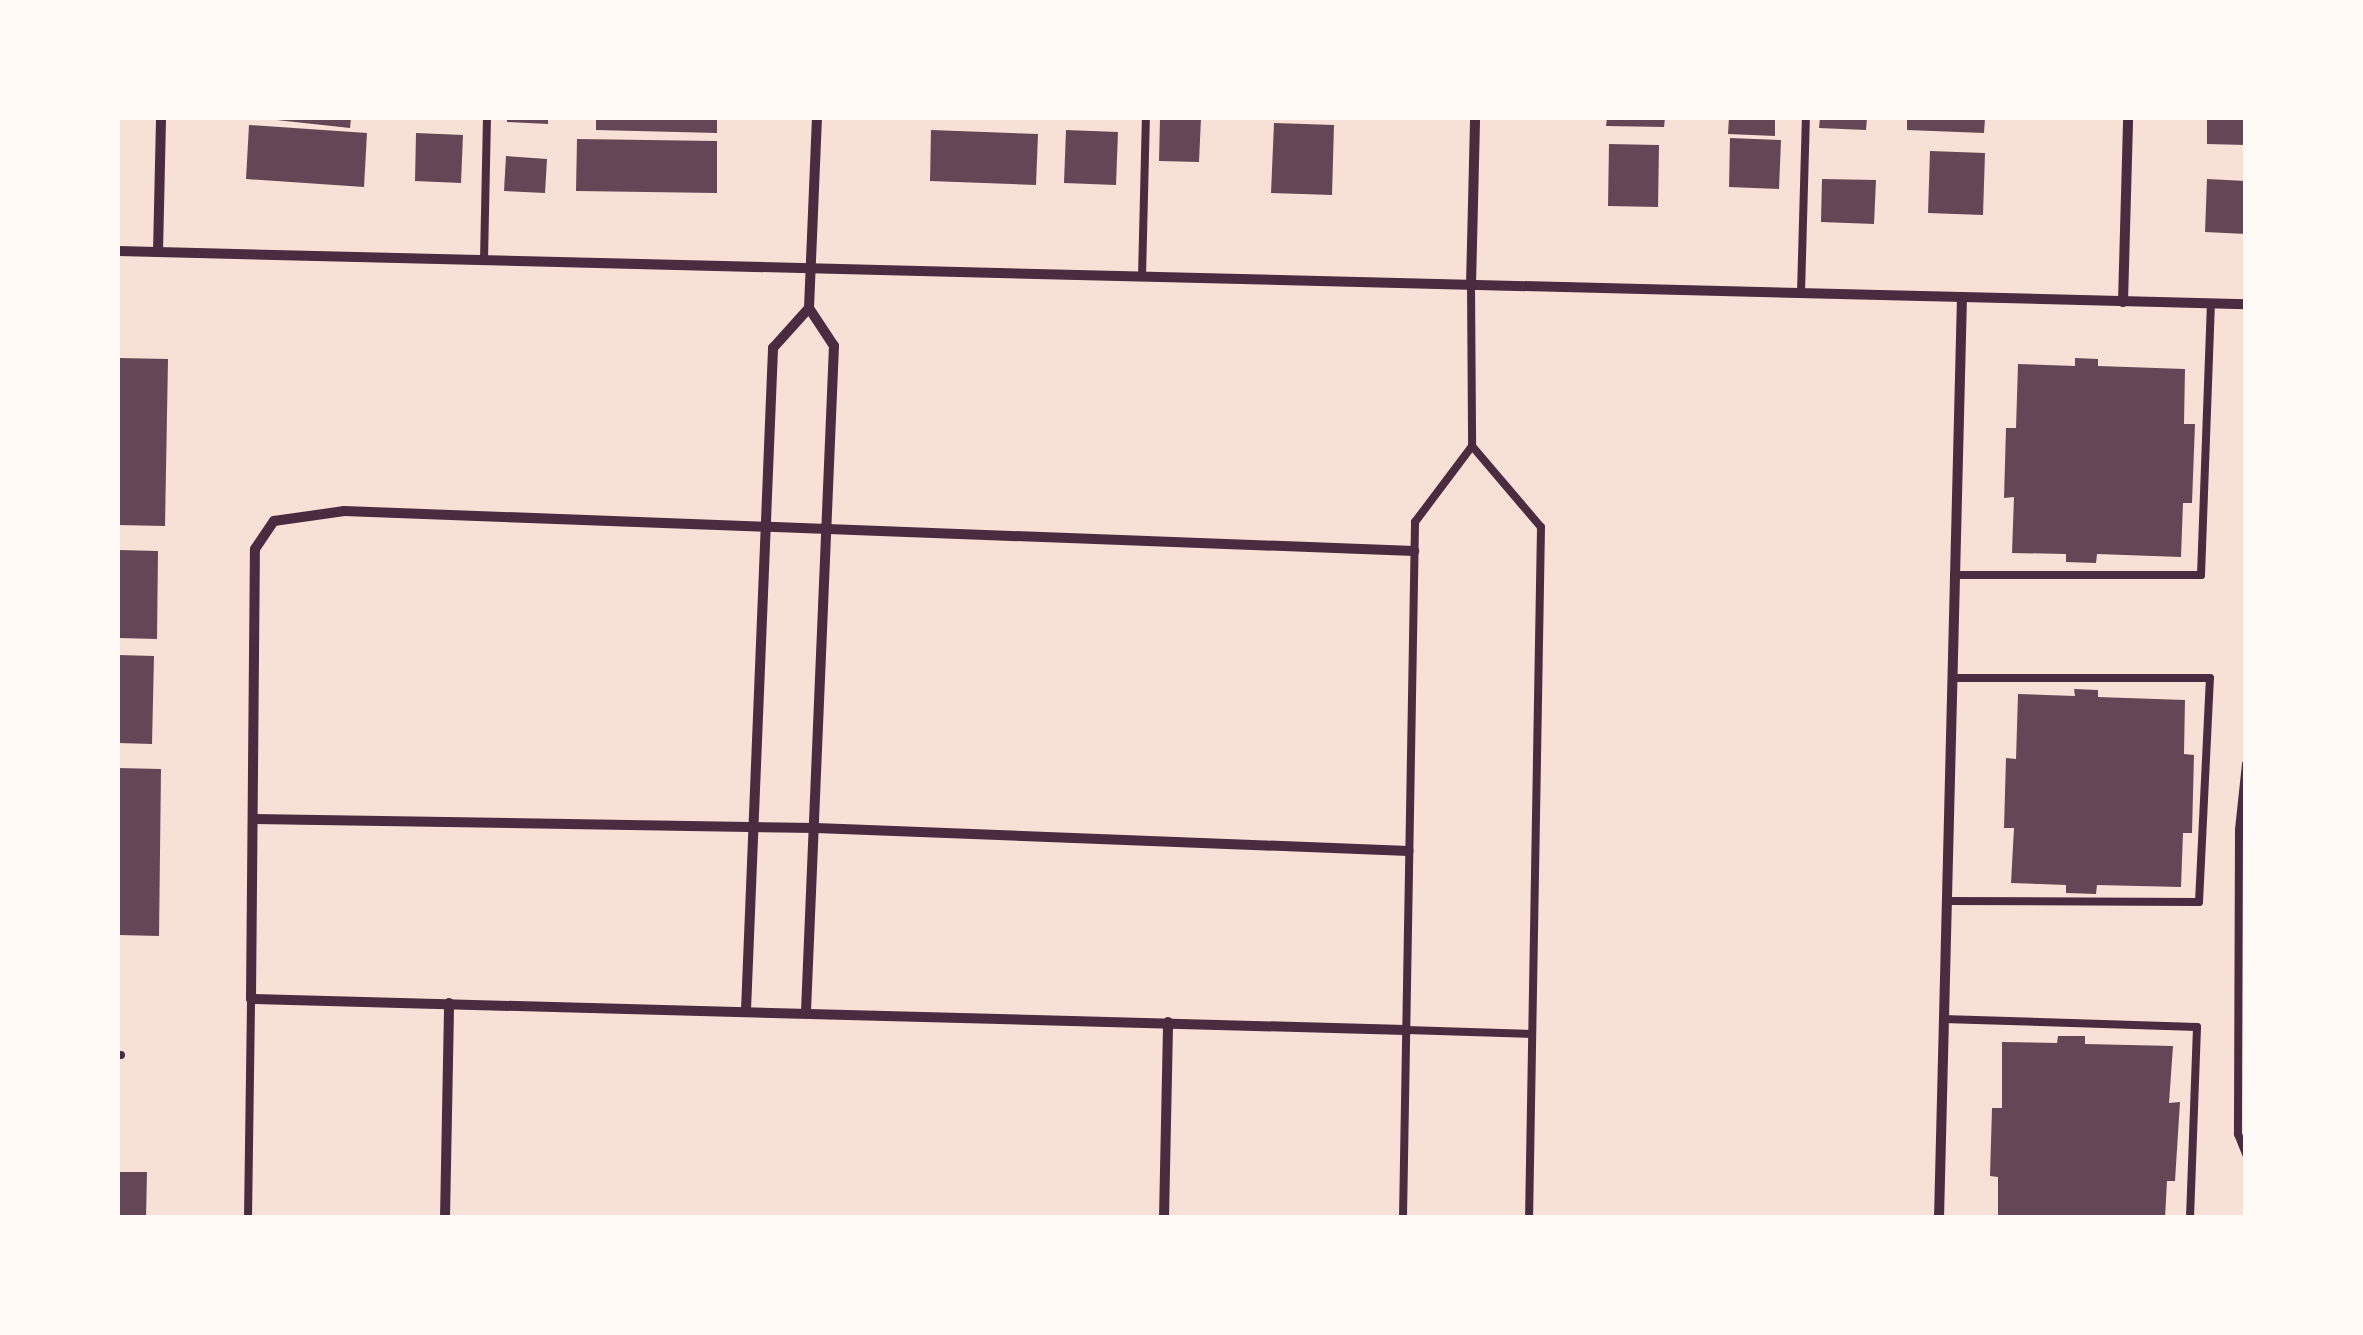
<!DOCTYPE html>
<style>
body{margin:0}
#map{position:relative;width:2363px;height:1335px;overflow:hidden;background:#f7e1d7;font-family:"IBM Plex Sans",sans-serif}
div>[style]{position:absolute}
[style*='--x']{left:calc(var(--x)*1px);top:calc(var(--y)*1px);width:calc(var(--w)*1px);rotate:calc(var(--a)*1deg)}
.building>*{inset:0;background:#644757}
.service>*{height:8px;margin:-4px;padding:0 4px;transform-origin:4px;border-radius:4px;background:#4a2c40}
.minor>*{height:10px;margin:-5px;padding:0 5px;transform-origin:5px;border-radius:5px;background:#4a2c40}
span{translate:-50% -50%;white-space:nowrap;text-align:center;line-height:1.15;-webkit-text-stroke:10px #fffaf5;paint-order:stroke}
.frame{position:absolute;inset:0;border:120px solid #fffaf5;pointer-events:none}
</style>
<div id="map">
<div class="building">
<div style="clip-path:polygon(258px 118px,351px 118px,350px 128px)"></div>
<div style="clip-path:polygon(507px 118px,548px 118px,548px 124px,507px 122px)"></div>
<div style="clip-path:polygon(596px 118px,717px 118px,717px 133px,596px 130px)"></div>
<div style="clip-path:polygon(1160px 118px,1201px 118px,1199px 162px,1159px 161px)"></div>
<div style="clip-path:polygon(1607px 118px,1665px 118px,1664px 127px,1606px 126px)"></div>
<div style="clip-path:polygon(1729px 118px,1775px 118px,1775px 136px,1728px 134px)"></div>
<div style="clip-path:polygon(1820px 118px,1867px 118px,1866px 130px,1819px 128px)"></div>
<div style="clip-path:polygon(1907px 118px,1985px 118px,1984px 133px,1907px 130px)"></div>
<div style="clip-path:polygon(2207px 118px,2246px 118px,2246px 145px,2207px 144px)"></div>
<div style="clip-path:polygon(1274px 123px,1334px 125px,1332px 195px,1271px 193px)"></div>
<div style="clip-path:polygon(249px 125px,367px 133px,364px 187px,246px 179px)"></div>
<div style="clip-path:polygon(931px 130px,1038px 134px,1036px 185px,930px 181px)"></div>
<div style="clip-path:polygon(1066px 130px,1118px 132px,1116px 185px,1064px 183px)"></div>
<div style="clip-path:polygon(416px 133px,463px 135px,461px 183px,415px 181px)"></div>
<div style="clip-path:polygon(1730px 138px,1781px 140px,1779px 189px,1729px 187px)"></div>
<div style="clip-path:polygon(577px 139px,717px 141px,717px 193px,576px 191px)"></div>
<div style="clip-path:polygon(1609px 144px,1659px 145px,1658px 207px,1608px 206px)"></div>
<div style="clip-path:polygon(1930px 151px,1985px 153px,1983px 215px,1928px 213px)"></div>
<div style="clip-path:polygon(506px 156px,547px 159px,545px 193px,504px 191px)"></div>
<div style="clip-path:polygon(1822px 179px,1876px 180px,1874px 224px,1821px 222px)"></div>
<div style="clip-path:polygon(2207px 179px,2246px 181px,2246px 234px,2205px 232px)"></div>
<div style="clip-path:polygon(118px 358px,168px 359px,165px 526px,118px 525px)"></div>
<div style="clip-path:polygon(2075px 358px,2098px 359px,2098px 366px,2185px 369px,2184px 424px,2195px 424px,2192px 503px,2183px 503px,2181px 557px,2097px 554px,2096px 563px,2066px 562px,2066px 554px,2012px 553px,2014px 497px,2004px 498px,2006px 428px,2016px 428px,2018px 364px,2075px 366px)"></div>
<div style="clip-path:polygon(118px 550px,158px 551px,157px 639px,118px 638px)"></div>
<div style="clip-path:polygon(118px 655px,154px 656px,152px 744px,118px 743px)"></div>
<div style="clip-path:polygon(2074px 689px,2098px 690px,2098px 697px,2185px 700px,2184px 754px,2194px 755px,2192px 833px,2183px 833px,2181px 887px,2097px 885px,2096px 894px,2066px 893px,2066px 885px,2011px 883px,2014px 828px,2004px 828px,2006px 758px,2016px 759px,2018px 694px,2075px 696px)"></div>
<div style="clip-path:polygon(118px 768px,161px 769px,159px 936px,118px 935px)"></div>
<div style="clip-path:polygon(2058px 1036px,2085px 1036px,2085px 1044px,2173px 1046px,2169px 1103px,2180px 1102px,2175px 1181px,2167px 1181px,2165px 1218px,1998px 1218px,1998px 1177px,1990px 1176px,1992px 1108px,2002px 1108px,2002px 1042px,2057px 1043px)"></div>
<div style="clip-path:polygon(118px 1172px,147px 1172px,146px 1218px,118px 1218px)"></div>
</div>
<div class="service">
<div style="--x:484;--y:260;--w:142;--a:-88.8"></div>
<div style="--x:1142;--y:277;--w:159;--a:-88.6"></div>
<div style="--x:1471;--y:285;--w:161;--a:89.6"></div>
<div style="--x:1801;--y:293;--w:175;--a:-88.4"></div>
<div style="--x:1954;--y:575;--w:247;--a:0"></div>
<div style="--x:2201;--y:575;--w:272;--a:-87.9"></div>
<div style="--x:2246;--y:764;--w:66;--a:96.1"></div>
<div style="--x:2239;--y:830;--w:304;--a:90.2"></div>
<div style="--x:2238;--y:1134;--w:22;--a:68"></div>
<div style="--x:1947;--y:901;--w:252;--a:0.2"></div>
<div style="--x:2199;--y:902;--w:224;--a:-87.2"></div>
<div style="--x:2210;--y:678;--w:258;--a:180"></div>
<div style="--x:1943;--y:1019;--w:254;--a:1.8"></div>
<div style="--x:2197;--y:1027;--w:191;--a:92.1"></div>
<div style="--x:1406;--y:1030;--w:126;--a:1.8"></div>
<div style="--x:118;--y:1055;--w:3;--a:0"></div>
<div style="--x:248;--y:1218;--w:219;--a:-89.2"></div>
<div style="--x:1403;--y:1218;--w:696;--a:-89.01"></div>
<div style="--x:1415;--y:522;--w:95;--a:-53.1"></div>
<div style="--x:1472;--y:446;--w:106;--a:49.6"></div>
<div style="--x:1541;--y:527;--w:691;--a:90.99"></div>
</div>
<div class="minor">
<div style="--x:118;--y:251;--w:2129;--a:1.43"></div>
<div style="--x:158;--y:252;--w:134;--a:-88.7"></div>
<div style="--x:1471;--y:285;--w:167;--a:-88.6"></div>
<div style="--x:2123;--y:302;--w:184;--a:-88.4"></div>
<div style="--x:254;--y:819;--w:562;--a:0.92"></div>
<div style="--x:816;--y:828;--w:593;--a:2.22"></div>
<div style="--x:746;--y:1010;--w:663;--a:-87.66"></div>
<div style="--x:773;--y:348;--w:54;--a:-48"></div>
<div style="--x:809;--y:308;--w:190;--a:-87.6"></div>
<div style="--x:806;--y:1011;--w:666;--a:-87.59"></div>
<div style="--x:834;--y:346;--w:45;--a:-123.3"></div>
<div style="--x:1406;--y:1030;--w:1155;--a:-178.46"></div>
<div style="--x:251;--y:999;--w:450;--a:-89.5"></div>
<div style="--x:255;--y:549;--w:34;--a:-56"></div>
<div style="--x:274;--y:521;--w:71;--a:-8.1"></div>
<div style="--x:344;--y:511;--w:1071;--a:2.14"></div>
<div style="--x:445;--y:1218;--w:215;--a:-88.9"></div>
<div style="--x:1164;--y:1218;--w:196;--a:-88.8"></div>
<div style="--x:1939;--y:1218;--w:921;--a:-88.57"></div>
</div>
<div class="frame"></div>
</div>
